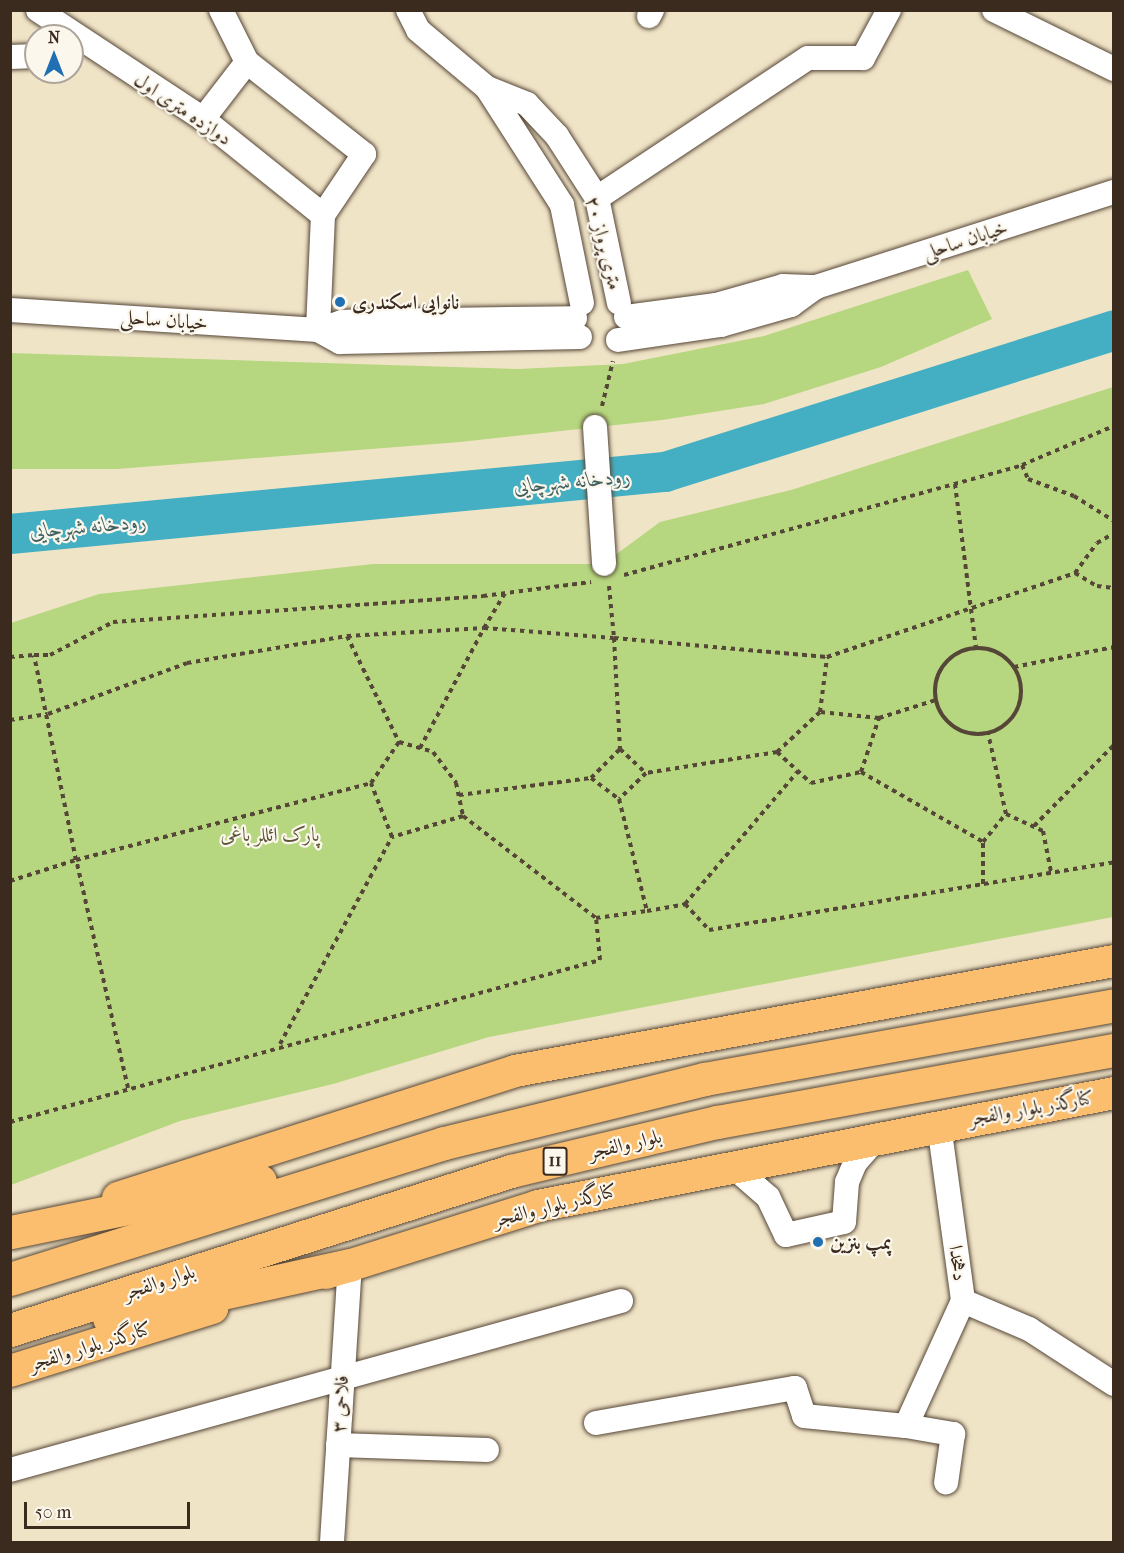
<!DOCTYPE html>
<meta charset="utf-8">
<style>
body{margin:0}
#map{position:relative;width:1124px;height:1553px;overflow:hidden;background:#f0e4c7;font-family:"IM FELL French Canon",Amiri,serif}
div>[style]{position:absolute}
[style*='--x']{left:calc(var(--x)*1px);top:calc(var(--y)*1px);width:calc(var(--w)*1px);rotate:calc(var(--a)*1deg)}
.green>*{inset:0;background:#b6d77f}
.river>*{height:40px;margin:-20px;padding:0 20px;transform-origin:20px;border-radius:20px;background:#44afc2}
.path>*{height:4px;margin-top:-2px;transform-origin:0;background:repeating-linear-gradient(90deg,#564637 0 4.5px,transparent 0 9px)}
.path>.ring{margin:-2px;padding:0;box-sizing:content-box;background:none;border:4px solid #564637;border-radius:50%}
.roads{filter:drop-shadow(0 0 2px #564637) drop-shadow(0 0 2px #564637)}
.minor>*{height:24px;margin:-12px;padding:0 12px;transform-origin:12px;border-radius:12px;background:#fff}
.major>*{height:32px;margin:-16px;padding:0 16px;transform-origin:16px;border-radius:16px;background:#fbbe6e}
.highway>*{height:33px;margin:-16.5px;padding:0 16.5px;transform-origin:16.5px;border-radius:16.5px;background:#fbbe6e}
.dots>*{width:16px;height:16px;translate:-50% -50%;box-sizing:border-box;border:3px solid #fbf7ec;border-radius:50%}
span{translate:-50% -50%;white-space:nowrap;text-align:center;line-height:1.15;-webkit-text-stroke:4.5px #fbf7ec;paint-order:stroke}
.shield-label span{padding:2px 4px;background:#fbf7ec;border:2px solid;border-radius:4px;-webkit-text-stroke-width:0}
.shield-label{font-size:18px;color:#3b2a1e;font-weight:700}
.street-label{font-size:20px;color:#3b2a1e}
.poi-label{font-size:20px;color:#3b2a1e;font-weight:700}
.left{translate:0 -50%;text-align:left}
.park-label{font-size:20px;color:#5a5536}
.water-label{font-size:21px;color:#3f5f60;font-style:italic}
.frame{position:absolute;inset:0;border:12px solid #3b2a1e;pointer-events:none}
.north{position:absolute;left:24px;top:24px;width:60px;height:60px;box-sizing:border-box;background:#fbf7ec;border:2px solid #aea59a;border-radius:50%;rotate:0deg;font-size:16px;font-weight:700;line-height:24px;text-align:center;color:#3b2a1e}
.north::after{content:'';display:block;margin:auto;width:21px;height:27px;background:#1f6fb2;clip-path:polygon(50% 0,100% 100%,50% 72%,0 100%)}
.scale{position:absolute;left:24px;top:1502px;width:166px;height:27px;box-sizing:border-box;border:3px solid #3b2a1e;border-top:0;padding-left:8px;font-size:18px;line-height:21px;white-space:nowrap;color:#3b2a1e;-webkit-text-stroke:4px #fbf7ec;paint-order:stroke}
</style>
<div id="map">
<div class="green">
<div style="clip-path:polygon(968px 270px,992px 319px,881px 367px,764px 404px,662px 420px,460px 442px,117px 469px,11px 469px,10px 353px,518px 369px,623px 364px,764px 336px)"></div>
<div style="clip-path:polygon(1113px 387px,1113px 917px,489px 1037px,333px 1084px,180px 1121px,11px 1185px,11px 623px,99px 594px,373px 564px,603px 564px,660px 522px,791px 490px)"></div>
</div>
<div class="river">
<div style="--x:10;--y:534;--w:658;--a:-5.41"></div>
<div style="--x:665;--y:472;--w:471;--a:-17.5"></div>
</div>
<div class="path">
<div style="--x:602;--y:406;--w:46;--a:-76.3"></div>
<div style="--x:1022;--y:465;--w:15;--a:67"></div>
<div style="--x:1028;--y:479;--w:49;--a:20.3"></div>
<div style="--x:1074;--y:496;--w:47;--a:32"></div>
<div style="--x:955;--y:484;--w:164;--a:82.7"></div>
<div style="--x:1075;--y:573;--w:26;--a:31"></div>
<div style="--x:1097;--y:586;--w:17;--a:7"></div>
<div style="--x:624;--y:575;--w:413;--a:-15.4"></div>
<div style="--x:1022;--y:465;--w:100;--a:-23"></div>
<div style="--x:609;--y:586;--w:52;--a:84.5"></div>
<div style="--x:614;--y:638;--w:214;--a:5.1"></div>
<div style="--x:827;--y:657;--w:262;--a:-18.7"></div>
<div style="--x:1075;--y:573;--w:37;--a:-54"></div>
<div style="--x:1097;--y:543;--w:20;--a:-30"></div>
<div style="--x:347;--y:636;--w:118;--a:63.9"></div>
<div style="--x:399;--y:742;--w:35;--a:16"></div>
<div style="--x:433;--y:752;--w:39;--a:53"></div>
<div style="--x:456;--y:783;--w:34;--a:78"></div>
<div style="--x:463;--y:816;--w:74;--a:163.5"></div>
<div style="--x:392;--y:837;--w:58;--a:-111.3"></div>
<div style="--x:371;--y:783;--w:50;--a:-55.7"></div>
<div class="ring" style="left:935px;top:648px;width:82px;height:82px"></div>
<div style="--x:10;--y:657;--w:24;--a:-5"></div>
<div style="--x:1014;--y:667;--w:102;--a:-11.3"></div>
<div style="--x:820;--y:712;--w:55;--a:-82.7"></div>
<div style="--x:879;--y:718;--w:60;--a:-17.5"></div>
<div style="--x:10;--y:720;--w:38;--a:-9"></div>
<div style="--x:48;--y:714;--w:148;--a:-20.1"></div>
<div style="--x:187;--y:663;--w:162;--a:-9.6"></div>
<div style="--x:347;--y:636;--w:137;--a:-3.3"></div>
<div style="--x:484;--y:628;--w:41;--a:-59"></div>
<div style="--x:420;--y:748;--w:136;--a:-61.9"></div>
<div style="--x:484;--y:628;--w:130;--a:4.4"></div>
<div style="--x:614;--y:638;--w:111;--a:86.9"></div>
<div style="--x:777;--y:752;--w:46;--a:42.4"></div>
<div style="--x:811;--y:783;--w:51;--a:-12.4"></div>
<div style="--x:861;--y:772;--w:57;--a:-71.6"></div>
<div style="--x:879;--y:718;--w:59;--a:-174.2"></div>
<div style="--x:820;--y:712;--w:59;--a:137.1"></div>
<div style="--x:777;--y:752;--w:133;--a:170.9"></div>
<div style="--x:646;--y:773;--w:37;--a:136"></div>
<div style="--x:619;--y:799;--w:115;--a:76"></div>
<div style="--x:647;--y:911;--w:39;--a:-10"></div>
<div style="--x:685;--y:904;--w:35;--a:47"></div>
<div style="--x:709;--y:930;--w:411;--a:-9.5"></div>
<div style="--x:861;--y:772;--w:141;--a:29.8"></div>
<div style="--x:591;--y:778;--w:35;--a:37"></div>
<div style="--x:459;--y:795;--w:133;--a:-7.3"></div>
<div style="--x:591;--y:778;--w:41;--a:-45"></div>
<div style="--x:620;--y:749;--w:35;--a:43"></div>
<div style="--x:1006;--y:814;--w:41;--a:24.7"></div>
<div style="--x:1043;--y:831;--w:42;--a:79"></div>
<div style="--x:463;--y:816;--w:168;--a:37.5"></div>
<div style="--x:1034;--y:826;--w:114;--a:-45.4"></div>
<div style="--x:10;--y:881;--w:69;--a:-17.7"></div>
<div style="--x:76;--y:860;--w:209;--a:-101.6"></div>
<div style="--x:34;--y:655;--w:16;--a:0"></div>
<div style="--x:50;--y:655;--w:71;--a:-27.6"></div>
<div style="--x:113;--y:622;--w:371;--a:-4"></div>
<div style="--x:483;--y:596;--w:109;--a:-7.4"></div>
<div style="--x:983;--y:884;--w:42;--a:-90"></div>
<div style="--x:983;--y:842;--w:36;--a:-51"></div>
<div style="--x:1006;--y:814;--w:83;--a:-102.5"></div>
<div style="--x:685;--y:904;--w:175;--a:-49.6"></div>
<div style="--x:280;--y:1044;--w:235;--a:-61.6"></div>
<div style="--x:128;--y:1088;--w:234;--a:-102.8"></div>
<div style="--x:76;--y:860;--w:305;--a:-14.6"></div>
<div style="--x:10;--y:1122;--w:612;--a:-15.35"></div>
<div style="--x:600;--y:960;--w:42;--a:-95.4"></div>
<div style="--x:596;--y:918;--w:51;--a:-7.8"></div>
</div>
<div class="roads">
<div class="minor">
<div style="--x:38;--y:10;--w:198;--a:33.4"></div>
<div style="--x:203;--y:119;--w:154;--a:38.7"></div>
<div style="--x:221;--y:10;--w:58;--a:63.4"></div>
<div style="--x:247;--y:62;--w:149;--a:38.2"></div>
<div style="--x:364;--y:154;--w:73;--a:123.9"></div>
<div style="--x:323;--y:215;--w:115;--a:92.5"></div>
<div style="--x:408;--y:10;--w:22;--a:63"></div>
<div style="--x:418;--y:30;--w:90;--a:40"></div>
<div style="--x:487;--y:88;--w:139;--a:57.3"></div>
<div style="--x:562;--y:205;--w:100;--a:78.5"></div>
<div style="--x:994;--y:10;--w:134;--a:26.2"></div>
<div style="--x:649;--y:16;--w:7;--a:-63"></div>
<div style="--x:10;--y:57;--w:26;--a:-2"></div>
<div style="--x:487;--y:88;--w:43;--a:21.8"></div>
<div style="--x:527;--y:104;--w:44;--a:46.8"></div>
<div style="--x:557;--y:136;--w:74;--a:57.2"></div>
<div style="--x:597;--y:198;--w:107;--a:78.2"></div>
<div style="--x:203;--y:119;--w:72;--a:-52.3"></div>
<div style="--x:597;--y:198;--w:253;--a:-33.6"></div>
<div style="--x:808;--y:58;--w:55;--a:0"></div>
<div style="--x:863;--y:58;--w:55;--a:-61.6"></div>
<div style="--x:10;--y:310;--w:309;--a:3.7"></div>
<div style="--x:318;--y:330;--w:25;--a:-18"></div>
<div style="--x:342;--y:322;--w:28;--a:-2"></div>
<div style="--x:370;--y:321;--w:205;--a:-0.8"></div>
<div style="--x:626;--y:317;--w:91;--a:-7.6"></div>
<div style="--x:716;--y:305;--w:70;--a:-15.8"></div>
<div style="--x:783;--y:286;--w:33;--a:2"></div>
<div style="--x:318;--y:330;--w:25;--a:29"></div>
<div style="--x:340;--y:342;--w:240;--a:-1.2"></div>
<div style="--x:618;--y:340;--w:104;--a:-8.3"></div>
<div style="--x:721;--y:325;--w:73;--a:-15.9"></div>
<div style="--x:791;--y:305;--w:31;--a:-36"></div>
<div style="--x:816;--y:287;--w:313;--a:-17.7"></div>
<div style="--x:595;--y:427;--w:137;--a:86.2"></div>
<div style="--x:939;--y:1125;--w:178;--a:82.2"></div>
<div style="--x:963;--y:1301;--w:72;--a:23"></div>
<div style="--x:1029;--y:1329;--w:101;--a:32.9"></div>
<div style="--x:731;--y:1165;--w:49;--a:40.9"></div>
<div style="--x:768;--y:1197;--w:42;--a:64.7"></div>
<div style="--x:786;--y:1235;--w:59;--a:-12.6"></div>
<div style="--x:844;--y:1222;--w:40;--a:-85.7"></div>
<div style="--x:847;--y:1182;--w:21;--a:-67"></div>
<div style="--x:855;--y:1163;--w:30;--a:-49"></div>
<div style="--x:596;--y:1423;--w:202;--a:-10"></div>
<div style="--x:795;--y:1388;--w:29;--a:72"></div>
<div style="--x:804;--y:1416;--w:102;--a:5.6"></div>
<div style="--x:906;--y:1426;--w:137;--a:-65.5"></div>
<div style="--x:906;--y:1426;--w:48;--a:9.7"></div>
<div style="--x:953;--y:1434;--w:49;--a:98.1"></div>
<div style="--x:338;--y:1445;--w:149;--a:1.9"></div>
<div style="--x:10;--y:1470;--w:634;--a:-15.46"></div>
<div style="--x:332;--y:1542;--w:278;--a:-86.3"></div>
</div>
<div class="major">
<div style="--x:118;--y:1198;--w:417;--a:-17.7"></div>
<div style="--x:515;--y:1071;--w:609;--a:-10.41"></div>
<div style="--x:326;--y:1273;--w:222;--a:-17.5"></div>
<div style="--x:538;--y:1206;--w:587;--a:-11.1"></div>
<div style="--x:10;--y:1371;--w:212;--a:-17.3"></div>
</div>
<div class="highway">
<div style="--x:11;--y:1232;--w:254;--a:-11.6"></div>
<div style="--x:10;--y:1279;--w:455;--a:-17.4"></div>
<div style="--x:444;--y:1143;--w:268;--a:-13.8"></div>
<div style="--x:704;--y:1079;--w:417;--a:-10.2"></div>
<div style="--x:109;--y:1318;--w:247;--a:-12.4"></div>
<div style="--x:10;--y:1330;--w:526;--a:-17.61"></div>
<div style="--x:511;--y:1171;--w:212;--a:-13.4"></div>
<div style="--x:717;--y:1122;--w:403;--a:-10.3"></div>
</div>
</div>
<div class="dots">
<div style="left:340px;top:302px;background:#1f6fb2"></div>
<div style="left:818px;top:1242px;background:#1f6fb2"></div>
</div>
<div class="shield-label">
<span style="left:555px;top:1161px">11</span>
</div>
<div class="street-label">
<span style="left:183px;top:109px;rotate:34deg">دوازده متری اول</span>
<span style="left:965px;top:240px;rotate:-18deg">خیابان ساحلی</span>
<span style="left:604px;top:243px;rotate:76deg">۲۰ متری پرواز</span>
<span style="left:164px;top:320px;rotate:4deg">خیابان ساحلی</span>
<span style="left:1031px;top:1108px;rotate:-10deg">کنارگذر بلوار والفجر</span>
<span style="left:625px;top:1144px;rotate:-13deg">بلوار والفجر</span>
<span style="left:555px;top:1205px;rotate:-14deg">کنارگذر بلوار والفجر</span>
<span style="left:958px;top:1263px;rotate:82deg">دهخدا</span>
<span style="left:159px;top:1282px;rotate:-18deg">بلوار والفجر</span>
<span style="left:90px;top:1346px;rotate:-17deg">کنارگذر بلوار والفجر</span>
<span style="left:340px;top:1404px;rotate:-87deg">فلاحی ۳</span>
</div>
<div class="poi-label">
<span class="left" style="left:352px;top:302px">نانوایی اسکندری</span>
<span class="left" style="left:830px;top:1242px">پمپ بنزین</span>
</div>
<div class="park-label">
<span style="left:270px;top:834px">پارک ائللر باغی</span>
</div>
<div class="water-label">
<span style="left:572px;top:481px;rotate:-5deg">رودخانه شهرچایی</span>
<span style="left:88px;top:526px;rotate:-5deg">رودخانه شهرچایی</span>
</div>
<div class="frame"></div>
<div class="north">N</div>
<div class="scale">50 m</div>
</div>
